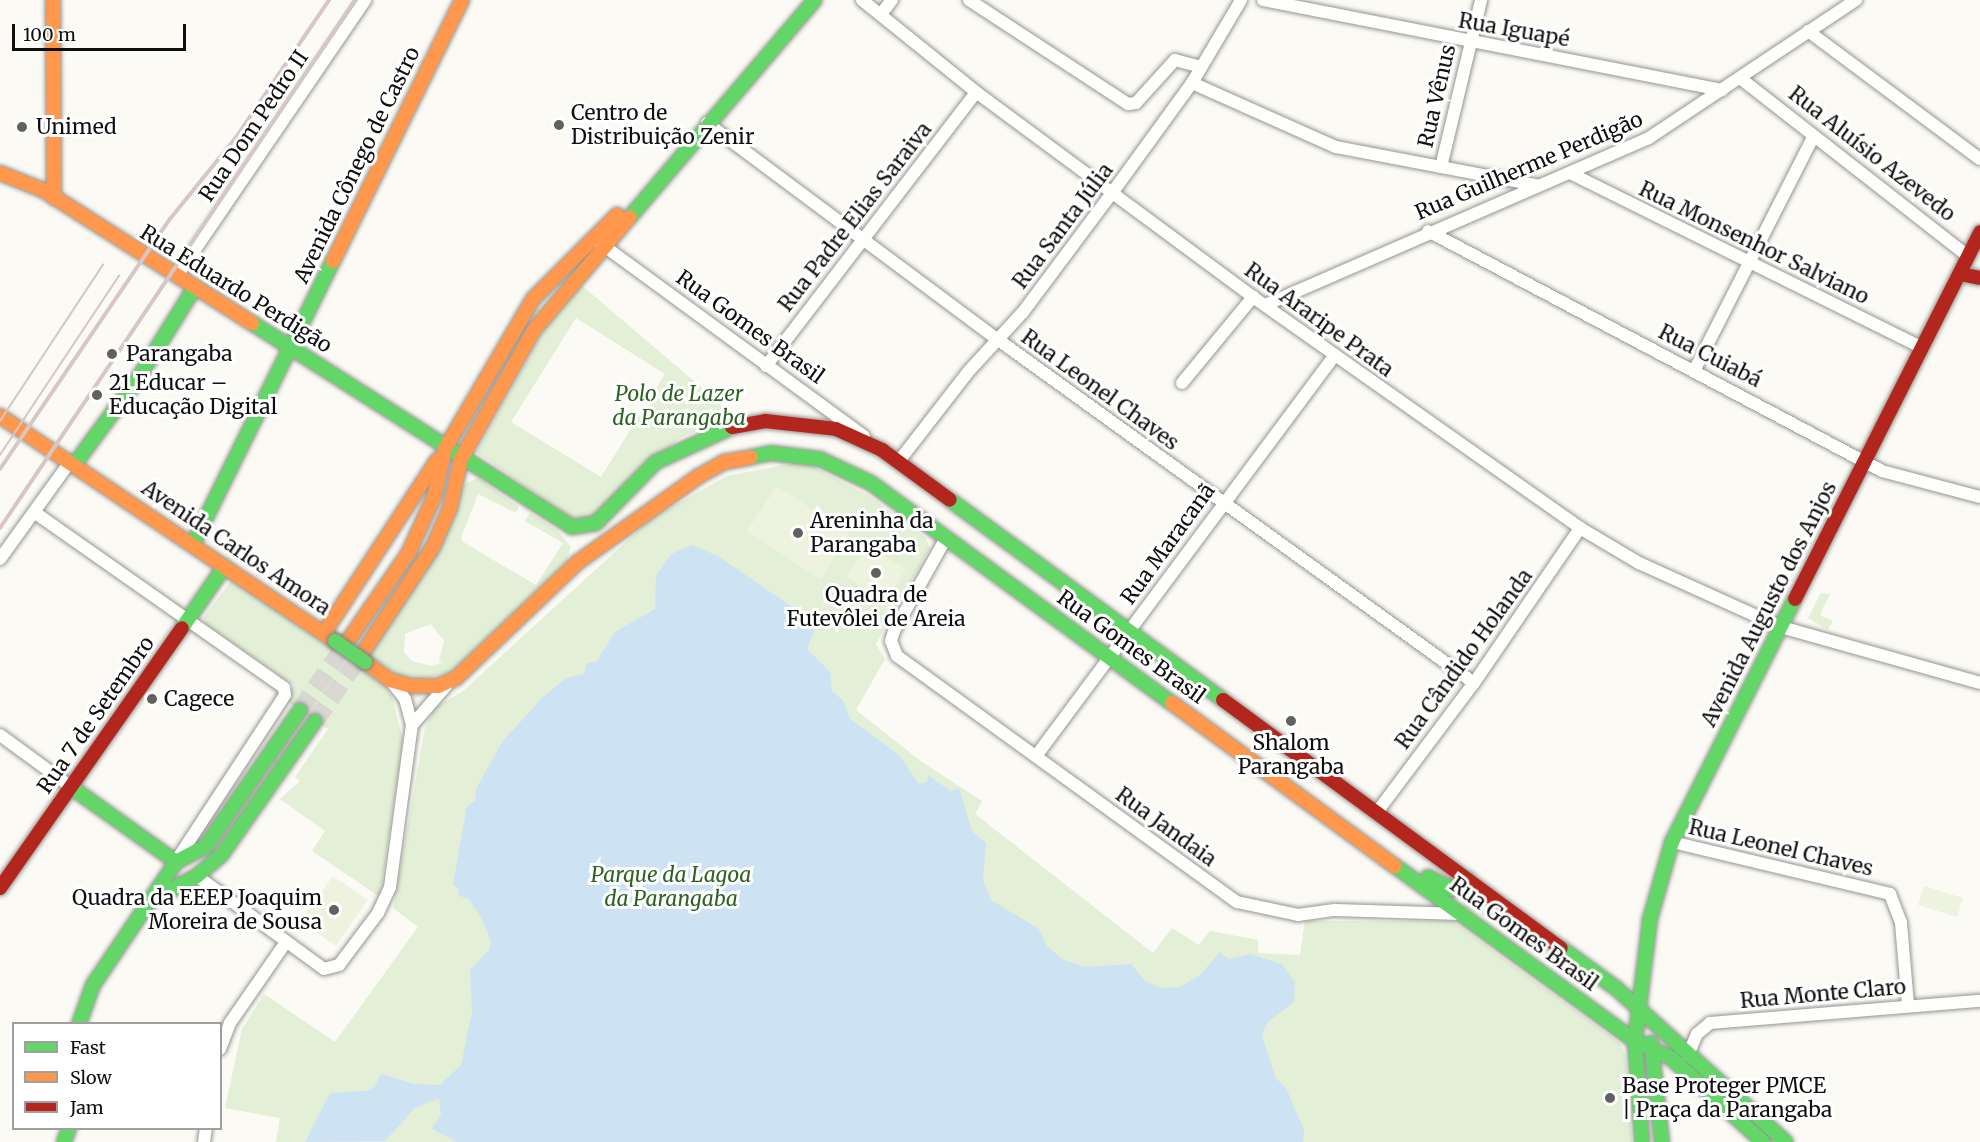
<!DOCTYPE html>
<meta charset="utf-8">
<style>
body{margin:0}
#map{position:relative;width:1980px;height:1142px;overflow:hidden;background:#fbfaf4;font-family:Merriweather,serif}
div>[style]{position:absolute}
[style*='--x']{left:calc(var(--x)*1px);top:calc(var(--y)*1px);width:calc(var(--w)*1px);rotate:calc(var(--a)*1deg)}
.green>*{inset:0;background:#e3efd6}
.pitch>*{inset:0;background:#edf3df}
.water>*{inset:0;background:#cde3f3}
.primary-tunnel>*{height:18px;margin-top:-9px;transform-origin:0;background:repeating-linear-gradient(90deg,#d8d7d2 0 18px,transparent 0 27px)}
.roads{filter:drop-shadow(0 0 2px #959592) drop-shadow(0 0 2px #959592)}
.street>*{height:12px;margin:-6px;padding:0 6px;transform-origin:6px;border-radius:6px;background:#fefefd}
.fast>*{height:14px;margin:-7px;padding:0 7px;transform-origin:7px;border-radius:7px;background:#63d668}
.slow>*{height:14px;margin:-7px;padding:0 7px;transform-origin:7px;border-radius:7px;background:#ff974d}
.jam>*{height:14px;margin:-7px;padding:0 7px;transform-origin:7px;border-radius:7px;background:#b3261e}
.tram>*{height:1.5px;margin:-0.75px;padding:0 0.75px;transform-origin:0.75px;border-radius:0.75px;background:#d6c7c6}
.rail>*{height:4px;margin:-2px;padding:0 2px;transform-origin:2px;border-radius:2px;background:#d6c7c6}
.bridges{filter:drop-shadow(0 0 2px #83827f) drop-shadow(0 0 2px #83827f)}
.fast-bridge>*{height:14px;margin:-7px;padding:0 7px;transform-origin:7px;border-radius:7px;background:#63d668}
.dots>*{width:16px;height:16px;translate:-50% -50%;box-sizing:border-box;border:3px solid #fff;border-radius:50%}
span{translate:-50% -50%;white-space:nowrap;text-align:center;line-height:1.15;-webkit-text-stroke:6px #fff;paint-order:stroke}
.street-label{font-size:21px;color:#0f0f0f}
.poi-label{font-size:21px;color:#0f0f0f}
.left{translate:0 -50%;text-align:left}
.right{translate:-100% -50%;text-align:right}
.park-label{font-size:21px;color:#2d6223;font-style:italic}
.legend{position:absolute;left:12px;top:1022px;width:210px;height:108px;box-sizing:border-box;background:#fff;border:2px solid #9f9f9f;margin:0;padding:8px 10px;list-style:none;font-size:18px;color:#0f0f0f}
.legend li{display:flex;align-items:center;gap:12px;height:30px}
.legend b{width:30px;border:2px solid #9f9f9f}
.scale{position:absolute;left:12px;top:24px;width:174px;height:27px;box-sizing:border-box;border:3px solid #0f0f0f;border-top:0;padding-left:8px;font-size:18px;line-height:21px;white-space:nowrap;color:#0f0f0f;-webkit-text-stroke:4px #fff;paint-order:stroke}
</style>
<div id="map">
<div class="green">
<div style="clip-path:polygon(evenodd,580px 284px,735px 416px,681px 437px,593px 517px,582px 518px,570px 517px,476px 452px,547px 325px,580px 284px,576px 318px,665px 374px,601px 477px,511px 422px,576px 318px)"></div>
<div style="clip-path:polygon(794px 463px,808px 464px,869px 496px,926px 538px,930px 549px,879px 638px,876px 644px,885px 659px,856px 710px,922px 762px,982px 801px,975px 814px,1153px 953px,1172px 928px,1199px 945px,1210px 931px,1258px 940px,1258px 953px,1300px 955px,1305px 921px,1452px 921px,1620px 1043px,1626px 1056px,1632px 1142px,276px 1142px,280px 1118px,225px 1108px,242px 1029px,264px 994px,335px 1042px,418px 927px,393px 908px,425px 728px,435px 707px,462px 692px,652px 518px,727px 476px)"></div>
<div style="clip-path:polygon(evenodd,478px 478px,519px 507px,516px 513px,478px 494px,461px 538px,463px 542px,536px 585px,563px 543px,525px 521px,530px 513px,557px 530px,571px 547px,567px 561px,451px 672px,419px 680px,397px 674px,371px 656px,464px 484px,478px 478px,431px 624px,444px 641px,439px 661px,443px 662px,432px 666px,412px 661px,404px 652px,405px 634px,431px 624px)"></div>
<div style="clip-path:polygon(232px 580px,385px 686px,392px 696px,403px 741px,380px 897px,312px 851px,325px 831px,280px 799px,300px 781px,295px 777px,328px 729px,286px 701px,294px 685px,206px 624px,203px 618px)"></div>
<div style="clip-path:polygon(1821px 593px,1830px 594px,1820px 615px,1833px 621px,1828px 630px,1808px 618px)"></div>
<div style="clip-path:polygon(1472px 891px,1586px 974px,1569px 974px,1498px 922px,1466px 908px,1463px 902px)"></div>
</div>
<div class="pitch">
<div style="clip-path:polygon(777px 486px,850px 534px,820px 579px,747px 531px)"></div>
<div style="clip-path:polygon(868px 545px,906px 569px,885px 602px,846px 577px)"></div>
<div style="clip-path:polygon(333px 876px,368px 900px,336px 946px,300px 921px)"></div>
<div style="clip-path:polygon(1924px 886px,1963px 898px,1957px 917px,1918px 905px)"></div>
</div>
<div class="water">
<div style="clip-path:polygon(692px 545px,718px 556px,817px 624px,807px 649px,830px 672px,832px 692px,843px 700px,850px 719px,899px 755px,919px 784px,927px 782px,928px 775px,951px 791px,959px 788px,972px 831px,986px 843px,983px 880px,991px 900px,1039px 929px,1047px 946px,1062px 959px,1084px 967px,1131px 964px,1145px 981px,1161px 988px,1180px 987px,1200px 975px,1220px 952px,1228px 959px,1250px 954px,1282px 964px,1295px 983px,1294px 1002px,1268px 1022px,1262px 1035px,1275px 1077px,1286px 1088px,1304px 1130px,1303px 1142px,457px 1142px,432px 1129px,441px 1114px,439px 1098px,415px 1108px,385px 1141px,305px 1142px,330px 1093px,366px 1091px,375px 1087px,381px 1074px,414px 1084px,440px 1085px,461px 1065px,472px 1012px,470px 970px,489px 950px,491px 941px,481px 917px,469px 899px,457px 895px,459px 889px,453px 884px,467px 806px,475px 801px,476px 789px,502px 742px,542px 698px,566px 678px,584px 674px,586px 663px,596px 662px,615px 632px,655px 609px,656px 576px,671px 554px)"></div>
</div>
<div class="primary-tunnel">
<div style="--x:300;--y:710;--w:88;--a:-55.2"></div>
<div style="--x:315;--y:721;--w:89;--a:-55.1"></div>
</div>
<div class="roads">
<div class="street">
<div style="--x:862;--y:0;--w:146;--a:38.9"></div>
<div style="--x:976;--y:92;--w:345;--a:36.5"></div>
<div style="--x:1253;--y:297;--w:400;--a:35.2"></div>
<div style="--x:1580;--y:528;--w:69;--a:30.7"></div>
<div style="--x:1639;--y:563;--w:156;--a:24.3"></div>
<div style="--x:1781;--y:627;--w:207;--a:15.7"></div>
<div style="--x:969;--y:0;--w:190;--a:33.2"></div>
<div style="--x:1128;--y:104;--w:8;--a:-7"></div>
<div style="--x:1136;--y:103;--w:58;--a:-47.8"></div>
<div style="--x:1175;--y:60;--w:27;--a:15"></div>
<div style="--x:1263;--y:0;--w:468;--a:11.1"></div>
<div style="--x:881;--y:14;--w:18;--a:-52"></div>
<div style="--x:1808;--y:31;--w:214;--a:36.7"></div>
<div style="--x:1740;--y:78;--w:289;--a:38"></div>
<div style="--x:1192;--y:83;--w:158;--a:24"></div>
<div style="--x:1336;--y:147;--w:203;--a:10.8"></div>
<div style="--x:707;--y:123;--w:362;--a:36.7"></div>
<div style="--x:997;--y:339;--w:588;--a:35.8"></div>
<div style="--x:1441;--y:167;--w:172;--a:-76.5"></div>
<div style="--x:1570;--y:173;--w:393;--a:26.4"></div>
<div style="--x:1428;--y:231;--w:514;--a:27.86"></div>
<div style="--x:1882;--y:471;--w:101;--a:14.9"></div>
<div style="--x:600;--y:243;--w:327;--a:36.2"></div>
<div style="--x:177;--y:276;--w:334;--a:-55.7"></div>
<div style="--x:1265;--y:305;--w:419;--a:-23.5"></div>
<div style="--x:1649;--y:138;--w:249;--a:-33.7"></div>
<div style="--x:766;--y:366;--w:345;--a:-52.5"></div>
<div style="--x:1695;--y:369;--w:260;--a:-63"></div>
<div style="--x:1182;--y:383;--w:112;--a:-50.5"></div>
<div style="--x:899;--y:461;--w:113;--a:-52.2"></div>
<div style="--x:968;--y:372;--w:81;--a:-47.5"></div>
<div style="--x:1023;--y:312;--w:149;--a:-53.2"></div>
<div style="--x:1112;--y:193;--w:136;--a:-54"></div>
<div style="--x:1192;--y:83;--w:96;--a:-59.4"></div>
<div style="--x:34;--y:512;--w:306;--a:35.1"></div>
<div style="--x:284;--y:688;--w:7;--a:82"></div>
<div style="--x:285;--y:695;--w:195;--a:123.3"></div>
<div style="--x:946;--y:538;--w:107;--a:119.2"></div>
<div style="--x:894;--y:631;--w:10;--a:107"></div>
<div style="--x:891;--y:641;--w:16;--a:68"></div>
<div style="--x:897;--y:656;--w:420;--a:35.9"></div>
<div style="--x:1237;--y:902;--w:62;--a:12"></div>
<div style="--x:1298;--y:915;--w:37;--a:-8"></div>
<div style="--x:1335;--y:910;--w:126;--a:1.8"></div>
<div style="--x:0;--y:559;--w:120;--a:-54.2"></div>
<div style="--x:412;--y:725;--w:52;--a:-48.9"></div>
<div style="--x:0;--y:735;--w:88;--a:36.2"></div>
<div style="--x:1036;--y:756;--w:499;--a:-53.3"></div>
<div style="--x:1377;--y:812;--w:161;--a:-53.1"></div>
<div style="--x:1474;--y:683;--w:188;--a:-55.6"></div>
<div style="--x:1672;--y:842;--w:224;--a:13.4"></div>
<div style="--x:1890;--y:894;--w:31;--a:69"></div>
<div style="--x:1901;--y:923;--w:82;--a:85.1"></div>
<div style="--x:197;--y:876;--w:157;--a:36.2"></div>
<div style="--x:324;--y:969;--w:16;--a:-15"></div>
<div style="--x:339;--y:965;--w:65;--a:-53.1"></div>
<div style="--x:378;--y:913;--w:29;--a:-65"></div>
<div style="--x:390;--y:887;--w:163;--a:-82.3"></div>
<div style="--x:412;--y:725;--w:27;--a:-105"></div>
<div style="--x:405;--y:699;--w:23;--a:-128"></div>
<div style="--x:220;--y:1049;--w:28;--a:-69"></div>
<div style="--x:230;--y:1023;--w:98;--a:-55.3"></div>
<div style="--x:1688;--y:1055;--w:23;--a:-67"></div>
<div style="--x:1697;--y:1034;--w:17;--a:-40"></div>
<div style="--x:1710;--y:1023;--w:271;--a:-4.7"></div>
<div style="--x:204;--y:1142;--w:14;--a:-82"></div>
</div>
<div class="fast">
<div style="--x:630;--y:217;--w:285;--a:-49.6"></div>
<div style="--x:252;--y:323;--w:379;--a:32.5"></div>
<div style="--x:572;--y:527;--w:24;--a:-9"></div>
<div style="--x:596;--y:523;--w:86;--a:-45.5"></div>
<div style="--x:656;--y:462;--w:84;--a:-24.7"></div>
<div style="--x:751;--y:457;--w:20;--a:-11"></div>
<div style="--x:771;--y:453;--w:49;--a:7"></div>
<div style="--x:820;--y:459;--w:56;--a:25.2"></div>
<div style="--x:871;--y:483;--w:373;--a:36.2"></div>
<div style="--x:74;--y:465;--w:109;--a:-53.5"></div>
<div style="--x:139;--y:377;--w:106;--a:-58.1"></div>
<div style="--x:950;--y:500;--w:338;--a:36.2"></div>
<div style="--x:194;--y:542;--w:313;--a:-63.7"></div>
<div style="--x:182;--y:628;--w:75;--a:-55.3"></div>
<div style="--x:71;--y:787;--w:129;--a:35.5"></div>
<div style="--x:1395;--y:866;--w:297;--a:36.1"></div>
<div style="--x:1635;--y:1041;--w:40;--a:25"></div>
<div style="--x:1671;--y:1058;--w:125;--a:42.4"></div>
<div style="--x:1428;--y:877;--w:27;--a:27"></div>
<div style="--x:1452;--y:889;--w:19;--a:-32"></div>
<div style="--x:154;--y:899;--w:49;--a:-28.1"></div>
<div style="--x:197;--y:876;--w:33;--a:-41"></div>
<div style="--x:222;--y:854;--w:162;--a:-55"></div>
<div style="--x:1561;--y:948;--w:69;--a:36.2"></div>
<div style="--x:1617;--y:989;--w:228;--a:42.2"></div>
<div style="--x:79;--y:1024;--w:41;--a:-70.3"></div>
<div style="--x:93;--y:985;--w:148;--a:-56"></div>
<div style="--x:176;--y:862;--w:34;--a:-28"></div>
<div style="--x:206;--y:846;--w:165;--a:-55.3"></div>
<div style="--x:1651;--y:1043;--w:100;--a:83.7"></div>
<div style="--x:64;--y:1142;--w:15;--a:-70"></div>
<div style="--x:1642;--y:1142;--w:101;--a:-94"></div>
<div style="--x:1635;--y:1041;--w:123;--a:-83"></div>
<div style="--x:1650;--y:919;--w:80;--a:-74.1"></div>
<div style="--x:1672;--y:842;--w:272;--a:-63.2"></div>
</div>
<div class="slow">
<div style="--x:53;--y:0;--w:198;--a:89.7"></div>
<div style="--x:0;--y:173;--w:46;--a:21.6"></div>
<div style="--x:43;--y:190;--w:248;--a:32.5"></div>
<div style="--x:333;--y:261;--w:291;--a:-63.7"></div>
<div style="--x:0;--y:416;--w:404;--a:33.9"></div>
<div style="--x:324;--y:633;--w:207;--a:-56.8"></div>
<div style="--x:350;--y:638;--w:102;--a:-55.4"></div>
<div style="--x:408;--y:554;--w:63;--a:-65.5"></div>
<div style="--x:434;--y:497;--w:49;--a:-77.1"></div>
<div style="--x:445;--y:449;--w:174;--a:-59.6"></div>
<div style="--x:533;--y:299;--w:119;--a:-45"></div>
<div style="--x:366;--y:648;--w:121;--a:-56.4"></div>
<div style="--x:433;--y:547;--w:43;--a:-66.4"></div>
<div style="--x:450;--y:508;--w:50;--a:-77.3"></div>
<div style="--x:461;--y:459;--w:148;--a:-60.5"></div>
<div style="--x:534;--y:330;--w:148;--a:-49.7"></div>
<div style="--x:365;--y:662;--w:31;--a:36"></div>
<div style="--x:390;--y:680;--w:22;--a:16"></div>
<div style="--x:411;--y:686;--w:27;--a:0"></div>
<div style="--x:438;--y:686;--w:20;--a:-24"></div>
<div style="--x:456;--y:678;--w:168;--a:-43.6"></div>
<div style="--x:578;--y:562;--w:148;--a:-35.4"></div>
<div style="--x:699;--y:476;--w:29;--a:-29"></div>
<div style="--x:724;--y:462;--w:27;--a:-10"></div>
<div style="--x:1172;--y:703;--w:276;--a:36.2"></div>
</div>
<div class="jam">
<div style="--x:1960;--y:274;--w:20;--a:11"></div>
<div style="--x:732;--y:427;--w:34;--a:-10"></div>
<div style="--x:765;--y:421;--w:71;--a:6.4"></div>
<div style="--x:836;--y:429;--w:51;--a:24.5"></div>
<div style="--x:882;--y:450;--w:84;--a:36.3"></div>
<div style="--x:1795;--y:599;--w:411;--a:-63.2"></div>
<div style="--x:1223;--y:700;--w:419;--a:36.3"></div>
<div style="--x:0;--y:888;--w:317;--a:-55"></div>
</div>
</div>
<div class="tram">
<div style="--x:0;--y:421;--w:187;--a:-56.6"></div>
<div style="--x:0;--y:455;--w:215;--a:-56.4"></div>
</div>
<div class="rail">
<div style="--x:0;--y:469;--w:302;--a:-55.8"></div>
<div style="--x:170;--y:219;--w:107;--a:-51.1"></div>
<div style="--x:237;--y:136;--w:164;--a:-55.9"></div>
<div style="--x:0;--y:528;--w:636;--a:-56.09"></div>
</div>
<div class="bridges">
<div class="fast-bridge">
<div style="--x:335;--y:641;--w:37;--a:35"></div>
</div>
</div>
<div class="dots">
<div style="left:559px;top:125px;background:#62615f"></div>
<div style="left:22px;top:127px;background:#62615f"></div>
<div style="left:112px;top:354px;background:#62615f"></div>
<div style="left:97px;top:395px;background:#62615f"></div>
<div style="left:798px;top:533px;background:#62615f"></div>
<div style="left:876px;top:573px;background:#62615f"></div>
<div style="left:152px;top:699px;background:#62615f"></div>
<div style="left:1291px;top:721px;background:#62615f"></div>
<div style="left:334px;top:910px;background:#62615f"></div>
<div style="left:1610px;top:1098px;background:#62615f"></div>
</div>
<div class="street-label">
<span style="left:1514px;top:30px;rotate:10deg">Rua Iguapé</span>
<span style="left:1437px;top:96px;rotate:-77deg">Rua Vênus</span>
<span style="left:254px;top:126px;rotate:-56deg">Rua Dom Pedro II</span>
<span style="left:1872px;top:154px;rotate:38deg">Rua Aluísio Azevedo</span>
<span style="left:357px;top:165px;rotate:-64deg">Avenida Cônego de Castro</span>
<span style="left:1529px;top:166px;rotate:-23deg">Rua Guilherme Perdigão</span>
<span style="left:855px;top:217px;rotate:-52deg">Rua Padre Elias Saraiva</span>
<span style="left:1063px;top:226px;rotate:-53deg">Rua Santa Júlia</span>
<span style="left:1754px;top:243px;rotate:26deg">Rua Monsenhor Salviano</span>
<span style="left:236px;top:289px;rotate:32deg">Rua Eduardo Perdigão</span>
<span style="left:1319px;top:320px;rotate:36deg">Rua Araripe Prata</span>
<span style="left:750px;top:327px;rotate:36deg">Rua Gomes Brasil</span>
<span style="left:1710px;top:356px;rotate:27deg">Rua Cuiabá</span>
<span style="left:1100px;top:390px;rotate:36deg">Rua Leonel Chaves</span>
<span style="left:1168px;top:544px;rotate:-54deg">Rua Maracanã</span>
<span style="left:236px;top:548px;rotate:34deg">Avenida Carlos Amora</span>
<span style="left:1769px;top:604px;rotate:-63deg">Avenida Augusto dos Anjos</span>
<span style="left:1131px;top:647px;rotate:36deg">Rua Gomes Brasil</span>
<span style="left:1464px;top:659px;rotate:-54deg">Rua Cândido Holanda</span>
<span style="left:96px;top:715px;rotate:-55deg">Rua 7 de Setembro</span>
<span style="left:1166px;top:827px;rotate:36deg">Rua Jandaia</span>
<span style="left:1781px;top:848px;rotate:13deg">Rua Leonel Chaves</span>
<span style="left:1524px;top:934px;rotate:36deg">Rua Gomes Brasil</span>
<span style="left:1823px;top:994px;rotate:-5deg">Rua Monte Claro</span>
</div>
<div class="poi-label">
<span class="left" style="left:571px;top:125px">Centro de<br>Distribuição Zenir</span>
<span class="left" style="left:36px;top:127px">Unimed</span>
<span class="left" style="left:126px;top:354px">Parangaba</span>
<span class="left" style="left:109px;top:395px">21 Educar –<br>Educação Digital</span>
<span class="left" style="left:810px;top:533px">Areninha da<br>Parangaba</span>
<span style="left:876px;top:607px">Quadra de<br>Futevôlei de Areia</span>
<span class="left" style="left:164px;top:699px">Cagece</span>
<span style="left:1291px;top:755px">Shalom<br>Parangaba</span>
<span class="right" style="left:322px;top:910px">Quadra da EEEP Joaquim<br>Moreira de Sousa</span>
<span class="left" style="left:1622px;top:1098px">Base Proteger PMCE<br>| Praça da Parangaba</span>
</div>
<div class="park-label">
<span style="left:679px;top:406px">Polo de Lazer<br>da Parangaba</span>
<span style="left:671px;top:887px">Parque da Lagoa<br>da Parangaba</span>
</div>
<ul class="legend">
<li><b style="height:8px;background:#63d668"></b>Fast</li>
<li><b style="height:8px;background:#ff974d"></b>Slow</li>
<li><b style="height:8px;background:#b3261e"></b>Jam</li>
</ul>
<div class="scale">100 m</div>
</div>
